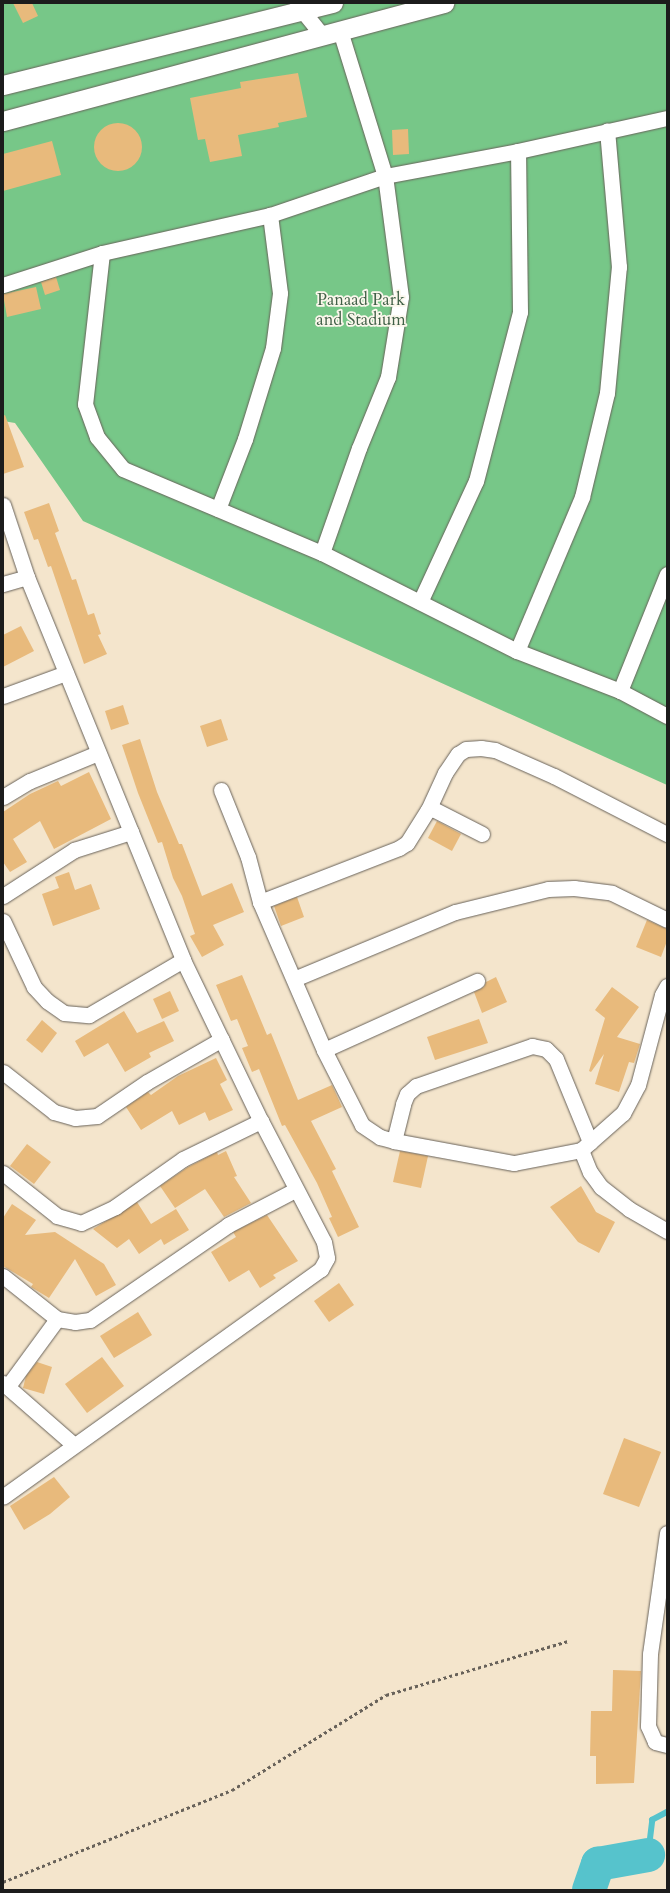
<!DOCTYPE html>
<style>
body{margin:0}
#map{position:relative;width:670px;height:1893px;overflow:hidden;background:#f4e5cc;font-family:Cardo,serif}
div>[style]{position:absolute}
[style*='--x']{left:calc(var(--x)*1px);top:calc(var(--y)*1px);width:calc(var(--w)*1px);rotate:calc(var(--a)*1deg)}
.green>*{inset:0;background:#77c788}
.stream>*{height:5.5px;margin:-2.75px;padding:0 2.75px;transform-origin:2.75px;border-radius:2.75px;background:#56c3cc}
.river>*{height:34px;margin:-17px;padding:0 17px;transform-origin:17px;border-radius:17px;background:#56c3cc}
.building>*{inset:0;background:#e8ba7c}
.round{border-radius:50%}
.path>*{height:2.5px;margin-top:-1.25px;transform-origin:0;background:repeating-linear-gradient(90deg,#68625a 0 3px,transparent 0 6px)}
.roads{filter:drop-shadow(0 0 1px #68625a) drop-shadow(0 0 1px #68625a)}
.minor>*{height:15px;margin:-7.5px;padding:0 7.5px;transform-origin:7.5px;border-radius:7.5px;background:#fff}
.tertiary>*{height:19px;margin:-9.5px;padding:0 9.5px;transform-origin:9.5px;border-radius:9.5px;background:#fff}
span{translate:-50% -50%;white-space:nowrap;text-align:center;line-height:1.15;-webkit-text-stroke:3.5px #fbf7ec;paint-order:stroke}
.park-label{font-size:17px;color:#406047}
.frame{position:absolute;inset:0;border:4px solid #1c1c1c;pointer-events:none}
</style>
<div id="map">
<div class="green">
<div style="clip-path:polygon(3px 3px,667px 3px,667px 785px,83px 521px,15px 423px,3px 421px)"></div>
</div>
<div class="stream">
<div style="--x:648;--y:1855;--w:35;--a:-83"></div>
<div style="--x:652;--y:1820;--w:17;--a:-28"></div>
</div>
<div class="river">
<div style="--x:589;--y:1890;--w:28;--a:-71"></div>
<div style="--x:598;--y:1864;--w:51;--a:-10.2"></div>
</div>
<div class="building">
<div style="clip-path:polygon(13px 3px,32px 3px,38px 16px,23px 23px)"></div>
<div style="clip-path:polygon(298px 73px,307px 117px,278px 123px,279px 127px,238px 135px,242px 156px,210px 162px,205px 139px,198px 140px,190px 98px,241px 88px,240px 82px)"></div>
<div class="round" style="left:94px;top:123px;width:48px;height:48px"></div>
<div style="clip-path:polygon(408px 129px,409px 154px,393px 155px,392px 130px)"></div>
<div style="clip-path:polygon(52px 141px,61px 175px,3px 191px,3px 154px)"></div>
<div style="clip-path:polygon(56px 277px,60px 290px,45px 295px,41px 282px)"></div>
<div style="clip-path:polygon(36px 287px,41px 309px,7px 317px,3px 294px)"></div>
<div style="clip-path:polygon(5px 415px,24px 467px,3px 474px,3px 416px)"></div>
<div style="clip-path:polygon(49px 503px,59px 531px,55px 533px,72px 580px,76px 579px,88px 615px,94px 613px,101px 634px,98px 635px,107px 654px,84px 664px,51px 566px,48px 567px,38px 539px,34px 540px,24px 512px)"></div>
<div style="clip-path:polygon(21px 626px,34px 651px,3px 667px,3px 635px)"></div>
<div style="clip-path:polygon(123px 705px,129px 724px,111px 730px,105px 711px)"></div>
<div style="clip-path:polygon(221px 719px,228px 740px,207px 747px,200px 726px)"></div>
<div style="clip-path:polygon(140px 739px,157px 792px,179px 844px,182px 844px,202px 896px,232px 883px,244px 912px,213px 925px,224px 945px,202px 957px,190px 936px,195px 934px,182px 896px,173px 878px,162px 842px,158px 843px,138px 793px,122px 745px)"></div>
<div style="clip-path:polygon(89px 772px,111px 819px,54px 849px,40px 821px,13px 839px,27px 862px,10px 872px,3px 862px,3px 812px,30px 794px,58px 781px,61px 786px)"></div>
<div style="clip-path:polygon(437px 821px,461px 834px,452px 851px,428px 838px)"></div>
<div style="clip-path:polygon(69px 872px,75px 890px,91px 884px,100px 909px,53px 926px,42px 894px,59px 888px,55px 877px)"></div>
<div style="clip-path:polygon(297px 897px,304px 917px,281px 926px,274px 906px)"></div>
<div style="clip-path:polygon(647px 920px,667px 929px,667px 941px,661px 957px,636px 947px)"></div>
<div style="clip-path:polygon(242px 975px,267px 1035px,271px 1033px,298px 1100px,332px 1085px,342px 1107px,311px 1121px,336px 1169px,332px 1171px,359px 1227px,338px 1237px,329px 1218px,332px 1217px,317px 1183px,285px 1125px,282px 1126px,259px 1069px,252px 1072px,242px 1048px,248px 1046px,237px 1019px,231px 1021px,216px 985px)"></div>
<div style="clip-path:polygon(496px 977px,507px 1002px,482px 1013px,474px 992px,484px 987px,486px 982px)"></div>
<div style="clip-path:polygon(612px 987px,639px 1007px,617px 1037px,640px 1044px,634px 1063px,629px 1062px,619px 1092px,595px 1084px,604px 1054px,591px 1072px,589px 1071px,605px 1018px,595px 1010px)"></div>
<div style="clip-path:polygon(170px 991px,179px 1011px,162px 1019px,153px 999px)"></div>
<div style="clip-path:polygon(124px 1011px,137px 1033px,164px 1021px,174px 1041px,149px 1053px,151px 1057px,125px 1072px,108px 1043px,84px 1057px,75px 1041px)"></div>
<div style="clip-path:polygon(479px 1019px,488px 1043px,435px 1060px,427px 1037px)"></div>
<div style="clip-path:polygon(42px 1020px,57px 1033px,42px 1053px,26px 1040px)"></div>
<div style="clip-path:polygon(216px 1058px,227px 1080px,220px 1084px,233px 1110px,209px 1121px,205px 1112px,179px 1125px,172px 1111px,141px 1130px,126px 1107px,148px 1092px,151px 1095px,178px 1076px)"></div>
<div style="clip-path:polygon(27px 1144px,51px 1162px,34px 1184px,10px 1166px)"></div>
<div style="clip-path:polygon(226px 1151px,237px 1176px,234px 1177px,251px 1203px,224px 1217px,205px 1189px,175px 1208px,160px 1186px,188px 1167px,217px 1152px,218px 1155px)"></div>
<div style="clip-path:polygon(400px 1151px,428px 1156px,421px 1188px,393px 1182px)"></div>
<div style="clip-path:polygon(581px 1186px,596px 1212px,615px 1222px,599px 1253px,578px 1242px,550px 1207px)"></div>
<div style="clip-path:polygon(137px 1202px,151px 1224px,176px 1209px,189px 1230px,164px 1245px,161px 1239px,139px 1254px,129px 1239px,117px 1248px,93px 1229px)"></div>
<div style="clip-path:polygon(12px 1204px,36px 1220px,25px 1235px,55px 1232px,104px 1264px,116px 1285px,96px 1296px,75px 1259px,49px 1298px,31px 1287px,33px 1284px,3px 1266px,3px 1218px)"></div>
<div style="clip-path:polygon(267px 1215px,298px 1261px,273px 1275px,276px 1278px,260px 1288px,249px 1270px,229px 1282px,211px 1252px,236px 1237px,233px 1232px)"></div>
<div style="clip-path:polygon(339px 1283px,354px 1305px,329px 1322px,314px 1301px)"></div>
<div style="clip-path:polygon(138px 1312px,152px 1335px,114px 1358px,100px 1336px)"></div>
<div style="clip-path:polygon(102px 1357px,124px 1386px,87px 1413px,65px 1384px)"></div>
<div style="clip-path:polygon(37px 1362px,52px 1367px,44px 1394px,23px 1388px,26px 1376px)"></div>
<div style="clip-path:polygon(624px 1438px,661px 1452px,639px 1507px,603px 1494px)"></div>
<div style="clip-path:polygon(54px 1477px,70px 1497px,50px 1514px,24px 1530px,10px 1506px)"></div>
<div style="clip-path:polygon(613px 1670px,641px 1671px,634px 1783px,596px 1784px,596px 1756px,590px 1756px,591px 1711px,612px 1711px)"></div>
</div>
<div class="path">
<div style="--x:3;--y:1882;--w:247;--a:-21.9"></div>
<div style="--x:232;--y:1790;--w:181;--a:-31.7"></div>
<div style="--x:386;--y:1695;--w:190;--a:-16.5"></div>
</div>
<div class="roads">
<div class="minor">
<div style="--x:297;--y:4;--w:40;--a:51"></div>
<div style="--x:102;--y:253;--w:152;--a:96.4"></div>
<div style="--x:85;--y:404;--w:35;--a:70"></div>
<div style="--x:97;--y:437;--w:41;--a:50.9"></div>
<div style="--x:123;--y:469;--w:216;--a:22.9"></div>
<div style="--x:322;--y:553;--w:218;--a:26.7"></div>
<div style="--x:517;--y:651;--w:110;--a:21.2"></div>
<div style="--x:620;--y:691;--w:53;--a:28"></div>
<div style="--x:3;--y:285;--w:104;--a:-17.9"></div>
<div style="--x:102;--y:253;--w:172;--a:-12.7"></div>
<div style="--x:270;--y:215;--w:121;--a:-18.7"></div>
<div style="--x:385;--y:176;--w:135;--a:-10.6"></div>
<div style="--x:518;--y:151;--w:153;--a:-12.5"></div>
<div style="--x:3;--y:505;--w:76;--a:71.6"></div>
<div style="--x:27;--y:577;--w:414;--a:67.8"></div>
<div style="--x:183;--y:960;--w:179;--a:64.2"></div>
<div style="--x:261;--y:1121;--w:136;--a:62.5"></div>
<div style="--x:324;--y:1242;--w:16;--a:79"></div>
<div style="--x:327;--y:1258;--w:13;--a:119"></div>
<div style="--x:321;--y:1269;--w:391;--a:144.4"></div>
<div style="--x:218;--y:509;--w:75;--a:-68.9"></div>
<div style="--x:245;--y:439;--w:95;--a:-72.9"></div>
<div style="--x:273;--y:348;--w:55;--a:-82.7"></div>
<div style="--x:280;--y:293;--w:79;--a:-97.3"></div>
<div style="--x:322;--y:553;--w:111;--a:-70.6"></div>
<div style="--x:359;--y:448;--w:77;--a:-67.8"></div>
<div style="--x:388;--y:377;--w:81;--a:-80.8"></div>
<div style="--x:401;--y:297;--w:122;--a:-97.5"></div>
<div style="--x:385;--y:176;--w:152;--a:-107.2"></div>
<div style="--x:3;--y:584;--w:25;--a:-16"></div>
<div style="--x:420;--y:602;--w:133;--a:-65.2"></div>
<div style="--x:476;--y:481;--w:175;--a:-75.4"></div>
<div style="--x:520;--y:312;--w:161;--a:-90.7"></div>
<div style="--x:517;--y:651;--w:167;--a:-67.1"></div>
<div style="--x:582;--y:497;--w:107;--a:-76.5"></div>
<div style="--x:607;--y:393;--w:127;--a:-84.6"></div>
<div style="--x:619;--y:267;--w:137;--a:-95"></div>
<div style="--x:620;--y:691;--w:126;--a:-68.1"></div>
<div style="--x:3;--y:696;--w:67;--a:-20.1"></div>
<div style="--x:221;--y:790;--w:72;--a:68.1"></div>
<div style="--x:248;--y:857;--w:47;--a:75.1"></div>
<div style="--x:260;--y:902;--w:161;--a:66.6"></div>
<div style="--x:324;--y:1050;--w:84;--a:63.1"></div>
<div style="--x:362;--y:1125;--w:22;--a:34"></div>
<div style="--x:380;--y:1137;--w:15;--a:16"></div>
<div style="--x:394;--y:1141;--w:122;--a:10.4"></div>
<div style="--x:514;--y:1163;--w:68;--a:-11"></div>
<div style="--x:3;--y:797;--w:31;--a:-31"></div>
<div style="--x:30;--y:781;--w:74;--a:-22.4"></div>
<div style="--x:428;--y:810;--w:41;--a:-65.3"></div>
<div style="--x:445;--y:773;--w:23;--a:-56"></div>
<div style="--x:458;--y:754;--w:9;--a:-32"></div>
<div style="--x:466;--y:749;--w:15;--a:-4"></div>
<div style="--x:481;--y:748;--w:14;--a:8"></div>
<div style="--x:495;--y:750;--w:64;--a:23.8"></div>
<div style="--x:554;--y:776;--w:127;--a:27.2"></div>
<div style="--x:3;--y:896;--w:85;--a:-32.9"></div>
<div style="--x:74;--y:850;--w:60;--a:-17.5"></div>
<div style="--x:260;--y:902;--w:149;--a:-21.2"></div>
<div style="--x:399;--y:848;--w:9;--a:-32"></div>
<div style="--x:407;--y:843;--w:39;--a:-58"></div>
<div style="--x:428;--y:810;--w:5;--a:-11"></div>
<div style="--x:433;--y:809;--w:55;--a:27"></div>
<div style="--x:3;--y:921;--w:73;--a:64.8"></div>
<div style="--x:34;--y:987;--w:19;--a:47"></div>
<div style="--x:47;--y:1001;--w:21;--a:35"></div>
<div style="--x:64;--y:1013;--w:25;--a:5"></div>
<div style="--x:89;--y:1015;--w:109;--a:-30.3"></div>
<div style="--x:294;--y:979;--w:174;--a:-22.6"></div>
<div style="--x:455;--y:912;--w:96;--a:-13.9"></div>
<div style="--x:548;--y:889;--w:26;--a:-2"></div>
<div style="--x:574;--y:888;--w:38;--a:7"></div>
<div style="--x:612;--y:893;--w:61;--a:26.1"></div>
<div style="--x:667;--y:986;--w:10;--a:119"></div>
<div style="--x:662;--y:995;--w:93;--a:104.9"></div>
<div style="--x:638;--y:1085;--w:32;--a:118"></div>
<div style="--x:623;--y:1113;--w:56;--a:138.6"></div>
<div style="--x:581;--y:1150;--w:24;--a:68"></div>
<div style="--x:590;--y:1172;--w:19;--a:54"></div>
<div style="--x:601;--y:1187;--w:36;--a:38"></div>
<div style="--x:629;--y:1209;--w:44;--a:30.1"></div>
<div style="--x:324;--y:1050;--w:168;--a:-24.3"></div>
<div style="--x:3;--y:1072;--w:65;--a:38.1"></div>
<div style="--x:54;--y:1112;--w:22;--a:16"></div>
<div style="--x:75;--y:1118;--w:22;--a:-5"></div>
<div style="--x:97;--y:1116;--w:60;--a:-34.2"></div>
<div style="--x:147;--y:1082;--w:86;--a:-29.8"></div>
<div style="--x:394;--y:1141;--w:38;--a:-76"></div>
<div style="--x:403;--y:1104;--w:11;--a:-68"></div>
<div style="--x:407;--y:1094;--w:12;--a:-42"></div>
<div style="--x:416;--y:1086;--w:123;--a:-19"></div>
<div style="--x:532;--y:1046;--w:14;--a:12"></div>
<div style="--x:546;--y:1049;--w:14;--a:45"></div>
<div style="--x:556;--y:1059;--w:90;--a:67.7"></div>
<div style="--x:3;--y:1173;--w:69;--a:38.5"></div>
<div style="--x:57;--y:1216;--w:25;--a:16"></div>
<div style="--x:81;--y:1223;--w:38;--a:-25"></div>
<div style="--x:115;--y:1207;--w:83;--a:-35.2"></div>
<div style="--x:183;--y:1159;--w:87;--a:-26"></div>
<div style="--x:3;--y:1276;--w:69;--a:38.5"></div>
<div style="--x:57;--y:1319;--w:18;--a:9"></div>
<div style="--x:75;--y:1322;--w:15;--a:-8"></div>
<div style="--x:90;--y:1320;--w:168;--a:-34.5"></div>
<div style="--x:228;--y:1225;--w:76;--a:-27.6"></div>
<div style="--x:3;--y:1383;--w:94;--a:41.1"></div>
<div style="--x:8;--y:1386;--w:83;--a:-53.8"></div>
<div style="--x:667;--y:1533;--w:122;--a:98"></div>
<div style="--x:650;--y:1654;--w:72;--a:91.6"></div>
<div style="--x:648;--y:1726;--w:17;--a:66"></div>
<div style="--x:655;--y:1742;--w:12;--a:14"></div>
</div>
<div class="tertiary">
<div style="--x:3;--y:85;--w:340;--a:-14"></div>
<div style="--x:3;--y:121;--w:457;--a:-15"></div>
</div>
</div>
<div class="park-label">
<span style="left:361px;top:310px">Panaad Park<br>and Stadium</span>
</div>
<div class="frame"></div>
</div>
